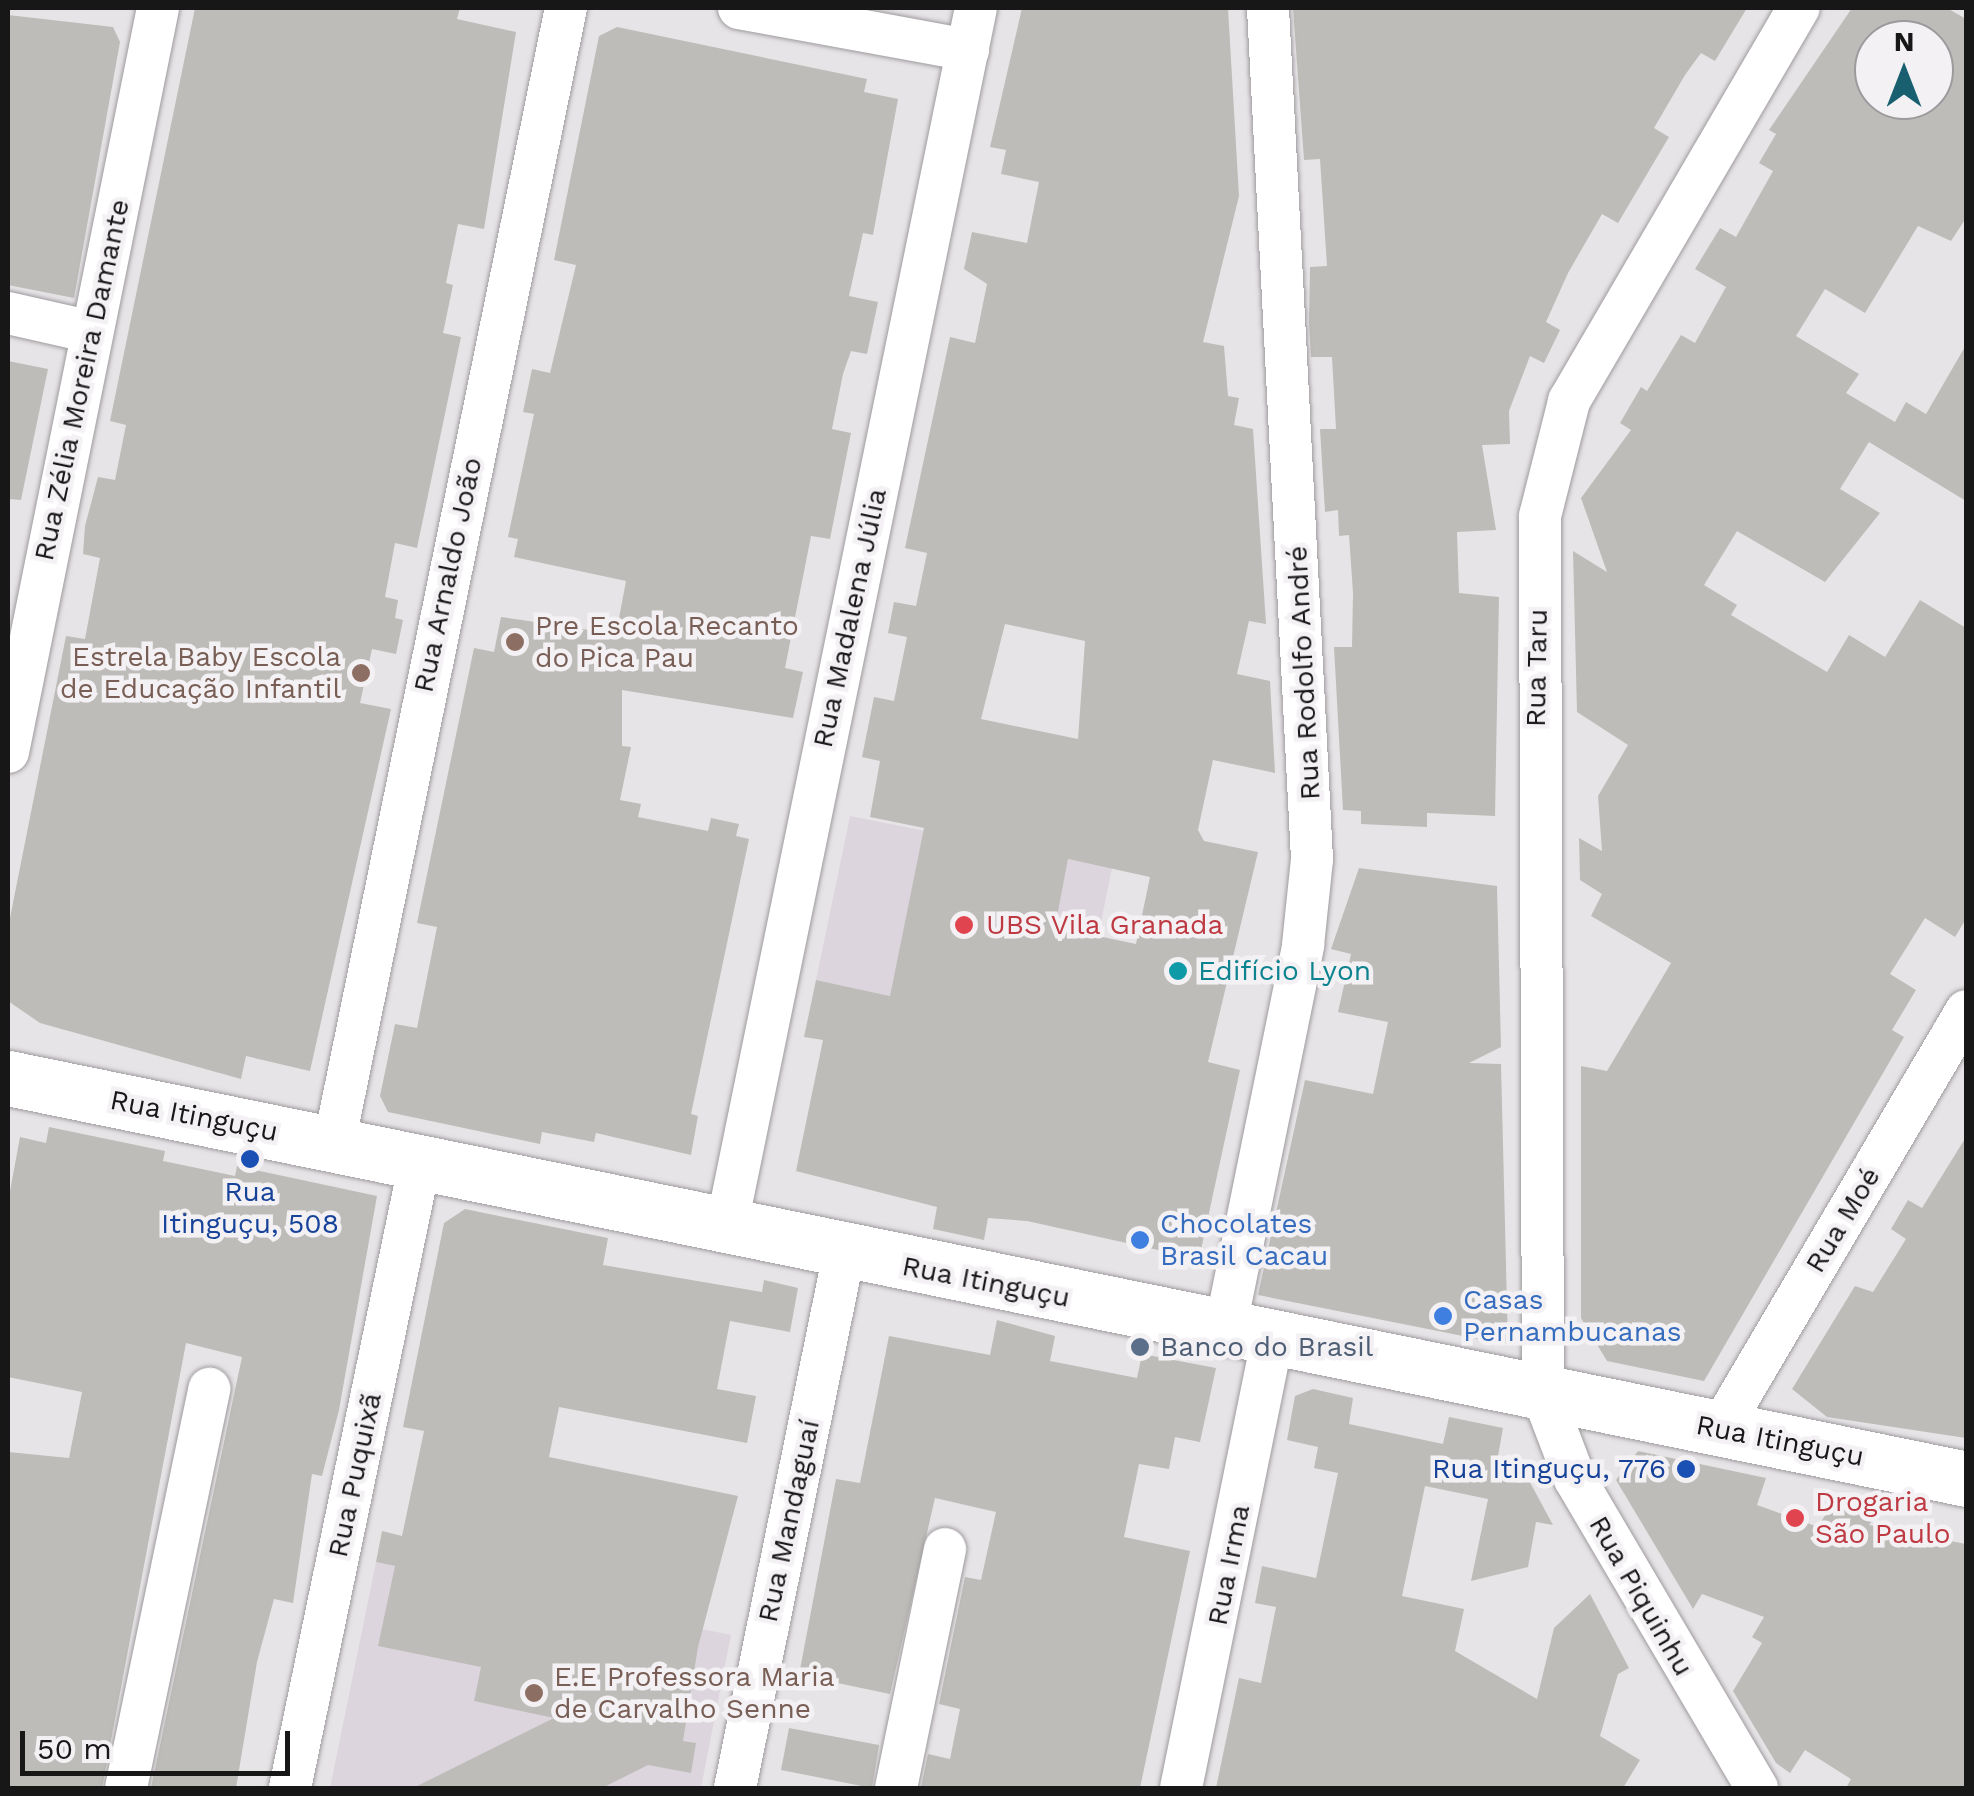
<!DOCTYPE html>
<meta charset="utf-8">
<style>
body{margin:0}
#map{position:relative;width:1974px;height:1796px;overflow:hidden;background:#e7e4e7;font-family:"Work Sans",sans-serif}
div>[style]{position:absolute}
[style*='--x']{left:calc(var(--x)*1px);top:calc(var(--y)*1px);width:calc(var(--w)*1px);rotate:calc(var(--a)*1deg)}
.built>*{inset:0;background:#ddd5de}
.building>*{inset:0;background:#bebcb8}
.roads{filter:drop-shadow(0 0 2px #9e9b9e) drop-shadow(0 0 2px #9e9b9e)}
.street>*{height:42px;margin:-21px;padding:0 21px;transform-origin:21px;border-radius:21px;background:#fff}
.secondary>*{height:55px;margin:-27.5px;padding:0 27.5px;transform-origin:27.5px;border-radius:27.5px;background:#fff}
.dots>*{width:28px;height:28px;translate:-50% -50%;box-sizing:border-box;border:5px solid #f4f1f4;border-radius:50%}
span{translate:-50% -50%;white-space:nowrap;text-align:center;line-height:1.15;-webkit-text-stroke:9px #f4f1f4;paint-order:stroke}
.street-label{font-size:28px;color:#181718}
.education-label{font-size:28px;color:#785e54}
.left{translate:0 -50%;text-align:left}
.right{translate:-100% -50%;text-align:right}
.health-label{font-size:28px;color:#be3a42}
.culture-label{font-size:28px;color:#0d838f}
.transit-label{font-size:28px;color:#164399}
.shop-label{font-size:28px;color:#366cbe}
.service-label{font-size:28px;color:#4e5e75}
.frame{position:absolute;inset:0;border:10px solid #181718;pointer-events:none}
.north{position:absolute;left:1854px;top:20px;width:100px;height:100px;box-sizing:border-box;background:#f4f1f4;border:2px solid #9c9a9c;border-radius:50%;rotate:0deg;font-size:28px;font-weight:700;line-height:40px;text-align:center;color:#181718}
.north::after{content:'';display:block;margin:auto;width:35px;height:45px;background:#186070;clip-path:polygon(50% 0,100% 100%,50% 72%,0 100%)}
.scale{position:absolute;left:20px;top:1731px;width:270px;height:45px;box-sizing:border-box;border:5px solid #181718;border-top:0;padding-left:12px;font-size:30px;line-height:35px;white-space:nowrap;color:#181718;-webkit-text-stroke:8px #f4f1f4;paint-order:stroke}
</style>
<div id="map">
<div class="built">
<div style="clip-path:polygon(850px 816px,1112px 868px,1078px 1036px,816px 980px)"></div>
<div style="clip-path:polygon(376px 1562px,731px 1635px,701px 1788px,330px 1788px)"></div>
</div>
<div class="building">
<div style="clip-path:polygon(195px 8px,460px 8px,457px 19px,516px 32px,484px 229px,458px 224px,446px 283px,453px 285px,443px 333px,461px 337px,417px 548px,395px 543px,385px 597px,398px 600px,395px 618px,403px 620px,396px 654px,372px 649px,360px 703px,391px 709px,310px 1071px,246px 1056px,241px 1079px,40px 1023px,8px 1001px,8px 928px,66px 636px,85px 639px,100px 558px,83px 554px,85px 526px,98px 477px,115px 480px,126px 425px,110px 421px)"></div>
<div style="clip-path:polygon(evenodd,1022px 8px,1228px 8px,1239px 196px,1203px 342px,1224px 346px,1228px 396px,1239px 398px,1234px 425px,1253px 429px,1266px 624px,1249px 621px,1237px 674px,1270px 681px,1275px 773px,1213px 760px,1198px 830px,1204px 841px,1258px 852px,1208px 1062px,1240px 1070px,1199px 1259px,1027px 1221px,988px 1218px,984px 1240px,933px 1229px,937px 1207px,796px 1171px,823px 1040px,804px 1037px,816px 980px,890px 996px,924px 828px,870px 817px,880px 761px,862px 757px,874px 697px,894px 701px,907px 637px,888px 633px,894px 602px,916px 606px,927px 553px,905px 548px,950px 337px,975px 343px,987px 284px,964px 269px,972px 232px,1027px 243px,1039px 182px,1001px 174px,1006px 150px,990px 147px,1022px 8px,1005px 624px,1085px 641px,1078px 739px,981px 719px,1005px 624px,1022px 8px,1068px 859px,1150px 877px,1136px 944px,1055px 927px,1068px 859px)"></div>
<div style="clip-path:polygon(1293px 8px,1747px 8px,1715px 61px,1701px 53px,1685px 75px,1654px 128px,1669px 137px,1618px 223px,1602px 214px,1568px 273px,1546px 322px,1560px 330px,1544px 363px,1530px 356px,1509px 411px,1510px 444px,1482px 445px,1496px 530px,1457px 532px,1459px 593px,1499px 597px,1495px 816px,1427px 813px,1427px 827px,1361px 824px,1361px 811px,1343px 810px,1334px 647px,1352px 647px,1353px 593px,1349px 535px,1339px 536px,1338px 510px,1325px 512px,1320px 429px,1336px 429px,1332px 357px,1311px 357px,1309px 322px,1310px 267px,1327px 266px,1320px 159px,1304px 160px)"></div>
<div style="clip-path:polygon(evenodd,1852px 8px,1947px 8px,1966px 19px,1966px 218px,1951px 241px,1918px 226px,1865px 313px,1825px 289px,1796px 336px,1859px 374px,1846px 393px,1895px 422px,1906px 402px,1926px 414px,1966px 345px,1966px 501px,1869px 442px,1840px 489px,1880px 513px,1825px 582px,1737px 531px,1704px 585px,1737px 605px,1731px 615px,1827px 672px,1849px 635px,1885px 657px,1920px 600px,1966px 628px,1966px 919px,1955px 937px,1925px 918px,1890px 974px,1916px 990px,1892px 1030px,1904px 1037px,1704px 1381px,1607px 1361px,1581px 1318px,1581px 1066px,1607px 1071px,1671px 963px,1591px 916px,1602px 894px,1580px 880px,1579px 838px,1602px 851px,1598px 796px,1628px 745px,1577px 712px,1573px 551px,1607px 572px,1581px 498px,1631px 430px,1620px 423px,1641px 387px,1647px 391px,1681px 335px,1695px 343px,1726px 287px,1695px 269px,1720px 228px,1736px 237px,1773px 171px,1759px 163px,1776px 134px,1769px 130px,1852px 8px,1874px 40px,1934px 40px,1934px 100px,1874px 100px,1874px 40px)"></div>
<div style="clip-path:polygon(8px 15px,113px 27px,120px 42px,74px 298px,8px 285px)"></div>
<div style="clip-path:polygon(617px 27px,867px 79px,864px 92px,898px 99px,873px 235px,863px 233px,849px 296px,878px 302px,867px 354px,851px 351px,843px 374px,832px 429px,851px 433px,830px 539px,811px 536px,785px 668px,803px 672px,793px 718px,622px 690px,622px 746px,631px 747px,620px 800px,641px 804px,638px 817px,708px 831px,711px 818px,739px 824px,736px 836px,749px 839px,691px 1114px,698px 1116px,691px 1155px,596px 1133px,594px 1142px,542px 1132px,540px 1144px,388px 1112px,380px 1096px,395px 1024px,417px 1028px,437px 927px,417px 923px,474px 648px,494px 652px,501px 617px,616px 634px,626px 581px,514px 557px,518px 539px,508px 537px,534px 414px,523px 412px,532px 369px,550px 373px,576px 265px,554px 260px,599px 36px)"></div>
<div style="clip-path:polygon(8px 361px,48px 369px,21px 500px,8px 499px)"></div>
<div style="clip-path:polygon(1359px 868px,1497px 886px,1501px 1047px,1469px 1063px,1501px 1064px,1508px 1345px,1258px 1295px,1305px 1080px,1373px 1094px,1388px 1022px,1338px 1012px,1351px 954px,1331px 949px)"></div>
<div style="clip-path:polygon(49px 1127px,165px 1151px,163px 1161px,197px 1168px,235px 1176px,237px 1166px,377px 1196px,339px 1410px,322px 1476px,312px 1474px,293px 1603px,274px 1599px,257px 1662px,236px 1788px,151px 1788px,242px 1357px,186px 1343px,102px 1788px,8px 1788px,8px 1452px,69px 1458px,82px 1392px,8px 1377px,8px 1202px,20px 1137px,46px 1143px)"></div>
<div style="clip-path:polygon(1966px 1137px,1966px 1438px,1827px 1417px,1792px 1389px,1855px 1286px,1873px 1292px,1906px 1239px,1891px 1229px,1908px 1200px,1922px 1208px)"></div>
<div style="clip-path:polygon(465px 1209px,608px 1238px,603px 1265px,762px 1292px,764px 1280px,798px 1288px,790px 1332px,730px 1321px,717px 1389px,756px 1396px,747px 1443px,559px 1407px,549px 1457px,738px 1496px,698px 1647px,683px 1741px,696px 1743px,691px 1773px,648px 1765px,602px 1788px,413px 1788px,554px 1718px,474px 1701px,481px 1667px,378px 1646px,395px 1566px,376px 1562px,382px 1531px,402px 1536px,424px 1431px,403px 1427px,444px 1223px)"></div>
<div style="clip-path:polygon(997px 1320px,1055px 1336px,1050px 1361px,1137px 1378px,1142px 1354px,1216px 1368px,1200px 1442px,1175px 1437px,1169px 1469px,1139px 1464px,1124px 1537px,1190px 1551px,1140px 1788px,921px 1788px,928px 1754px,950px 1759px,960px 1709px,939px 1704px,965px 1577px,981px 1580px,996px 1512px,935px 1498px,890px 1694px,799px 1675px,836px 1479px,860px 1483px,889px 1336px,990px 1355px)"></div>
<div style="clip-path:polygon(1313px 1389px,1353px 1398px,1349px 1424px,1443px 1444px,1449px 1417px,1503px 1428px,1498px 1456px,1518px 1460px,1553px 1525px,1536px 1522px,1528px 1567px,1471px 1581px,1488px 1499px,1425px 1486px,1402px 1596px,1464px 1609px,1455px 1651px,1537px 1699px,1554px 1628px,1590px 1594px,1629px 1668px,1618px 1674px,1600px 1736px,1640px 1760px,1623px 1788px,1216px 1788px,1239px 1678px,1261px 1683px,1276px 1607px,1255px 1603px,1262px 1566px,1316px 1578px,1338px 1473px,1314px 1468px,1318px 1447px,1287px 1440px,1295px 1396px)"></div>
<div style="clip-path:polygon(1638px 1451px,1766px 1478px,1757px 1505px,1818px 1527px,1836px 1497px,1881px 1506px,1869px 1525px,1966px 1544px,1966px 1788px,1846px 1788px,1851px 1779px,1805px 1750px,1790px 1773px,1776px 1763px,1733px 1691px,1762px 1643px,1752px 1637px,1764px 1617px,1702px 1594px,1693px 1609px,1616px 1480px)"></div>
<div style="clip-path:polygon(789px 1728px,879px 1745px,872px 1788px,781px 1770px)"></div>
</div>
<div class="roads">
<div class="street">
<div style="--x:739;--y:8;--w:233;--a:10.4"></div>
<div style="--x:8;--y:313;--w:86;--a:12.7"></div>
<div style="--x:8;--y:752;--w:759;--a:-78.6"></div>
<div style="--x:334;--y:1144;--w:1159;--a:-78.46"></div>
<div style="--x:726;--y:1229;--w:1246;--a:-78.43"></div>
<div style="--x:1225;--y:1330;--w:393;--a:-78.5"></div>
<div style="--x:1303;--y:945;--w:86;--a:-84"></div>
<div style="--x:1312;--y:859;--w:852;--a:-92.96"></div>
<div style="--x:1720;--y:1429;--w:485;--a:-59.5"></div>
<div style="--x:126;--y:1788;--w:408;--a:-78.2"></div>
<div style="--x:290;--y:1788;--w:639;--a:-78.27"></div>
<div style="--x:735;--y:1788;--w:546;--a:-78.48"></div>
<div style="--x:896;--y:1788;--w:244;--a:-78.4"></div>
<div style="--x:1181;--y:1788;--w:457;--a:-78.5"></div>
<div style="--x:1757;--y:1788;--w:359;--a:-120.5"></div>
<div style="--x:1575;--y:1479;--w:90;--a:-110.9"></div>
<div style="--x:1543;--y:1395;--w:879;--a:-90.2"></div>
<div style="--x:1540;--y:516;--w:119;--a:-75.8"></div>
<div style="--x:1569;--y:401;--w:455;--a:-59.7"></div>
</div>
<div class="secondary">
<div style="--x:8;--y:1078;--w:1999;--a:11.57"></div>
</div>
</div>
<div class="dots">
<div style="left:515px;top:642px;background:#8d6e63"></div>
<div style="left:361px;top:673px;background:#8d6e63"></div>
<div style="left:964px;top:925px;background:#e0444e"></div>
<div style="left:1178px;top:971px;background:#0f9aa8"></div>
<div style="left:250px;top:1159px;background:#1a4fb4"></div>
<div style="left:1140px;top:1240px;background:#3f7fe0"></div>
<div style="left:1443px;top:1316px;background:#3f7fe0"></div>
<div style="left:1140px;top:1347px;background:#5c6f8a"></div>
<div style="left:1686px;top:1469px;background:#1a4fb4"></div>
<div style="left:1795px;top:1518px;background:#e0444e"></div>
<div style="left:534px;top:1693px;background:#8d6e63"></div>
</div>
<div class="street-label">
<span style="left:82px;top:380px;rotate:-78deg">Rua Zélia Moreira Damante</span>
<span style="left:448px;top:575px;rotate:-78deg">Rua Arnaldo João</span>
<span style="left:850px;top:618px;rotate:-78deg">Rua Madalena Júlia</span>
<span style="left:1537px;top:668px;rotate:-89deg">Rua Taru</span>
<span style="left:1304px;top:673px;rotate:-93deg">Rua Rodolfo André</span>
<span style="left:194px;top:1116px;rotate:11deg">Rua Itinguçu</span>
<span style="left:1843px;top:1220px;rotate:-59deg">Rua Moé</span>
<span style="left:986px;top:1282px;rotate:11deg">Rua Itinguçu</span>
<span style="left:1780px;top:1441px;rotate:11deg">Rua Itinguçu</span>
<span style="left:355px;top:1475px;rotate:-78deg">Rua Puquixã</span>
<span style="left:789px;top:1521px;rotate:-78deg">Rua Mandaguaí</span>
<span style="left:1229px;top:1565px;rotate:-79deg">Rua Irma</span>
<span style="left:1641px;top:1596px;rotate:60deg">Rua Piquinhu</span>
</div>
<div class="education-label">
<span class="left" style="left:535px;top:642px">Pre Escola Recanto<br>do Pica Pau</span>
<span class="right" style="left:341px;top:673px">Estrela Baby Escola<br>de Educação Infantil</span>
<span class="left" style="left:554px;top:1693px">E.E Professora Maria<br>de Carvalho Senne</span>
</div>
<div class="health-label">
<span class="left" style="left:986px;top:925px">UBS Vila Granada</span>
<span class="left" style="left:1815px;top:1518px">Drogaria<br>São Paulo</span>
</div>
<div class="culture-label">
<span class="left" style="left:1198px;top:971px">Edifício Lyon</span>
</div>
<div class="transit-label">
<span style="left:250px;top:1208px">Rua<br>Itinguçu, 508</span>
<span class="right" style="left:1666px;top:1469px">Rua Itinguçu, 776</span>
</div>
<div class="shop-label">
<span class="left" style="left:1160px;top:1240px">Chocolates<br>Brasil Cacau</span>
<span class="left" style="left:1463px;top:1316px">Casas<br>Pernambucanas</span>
</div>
<div class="service-label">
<span class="left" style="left:1160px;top:1347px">Banco do Brasil</span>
</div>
<div class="frame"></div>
<div class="north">N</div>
<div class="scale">50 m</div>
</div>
